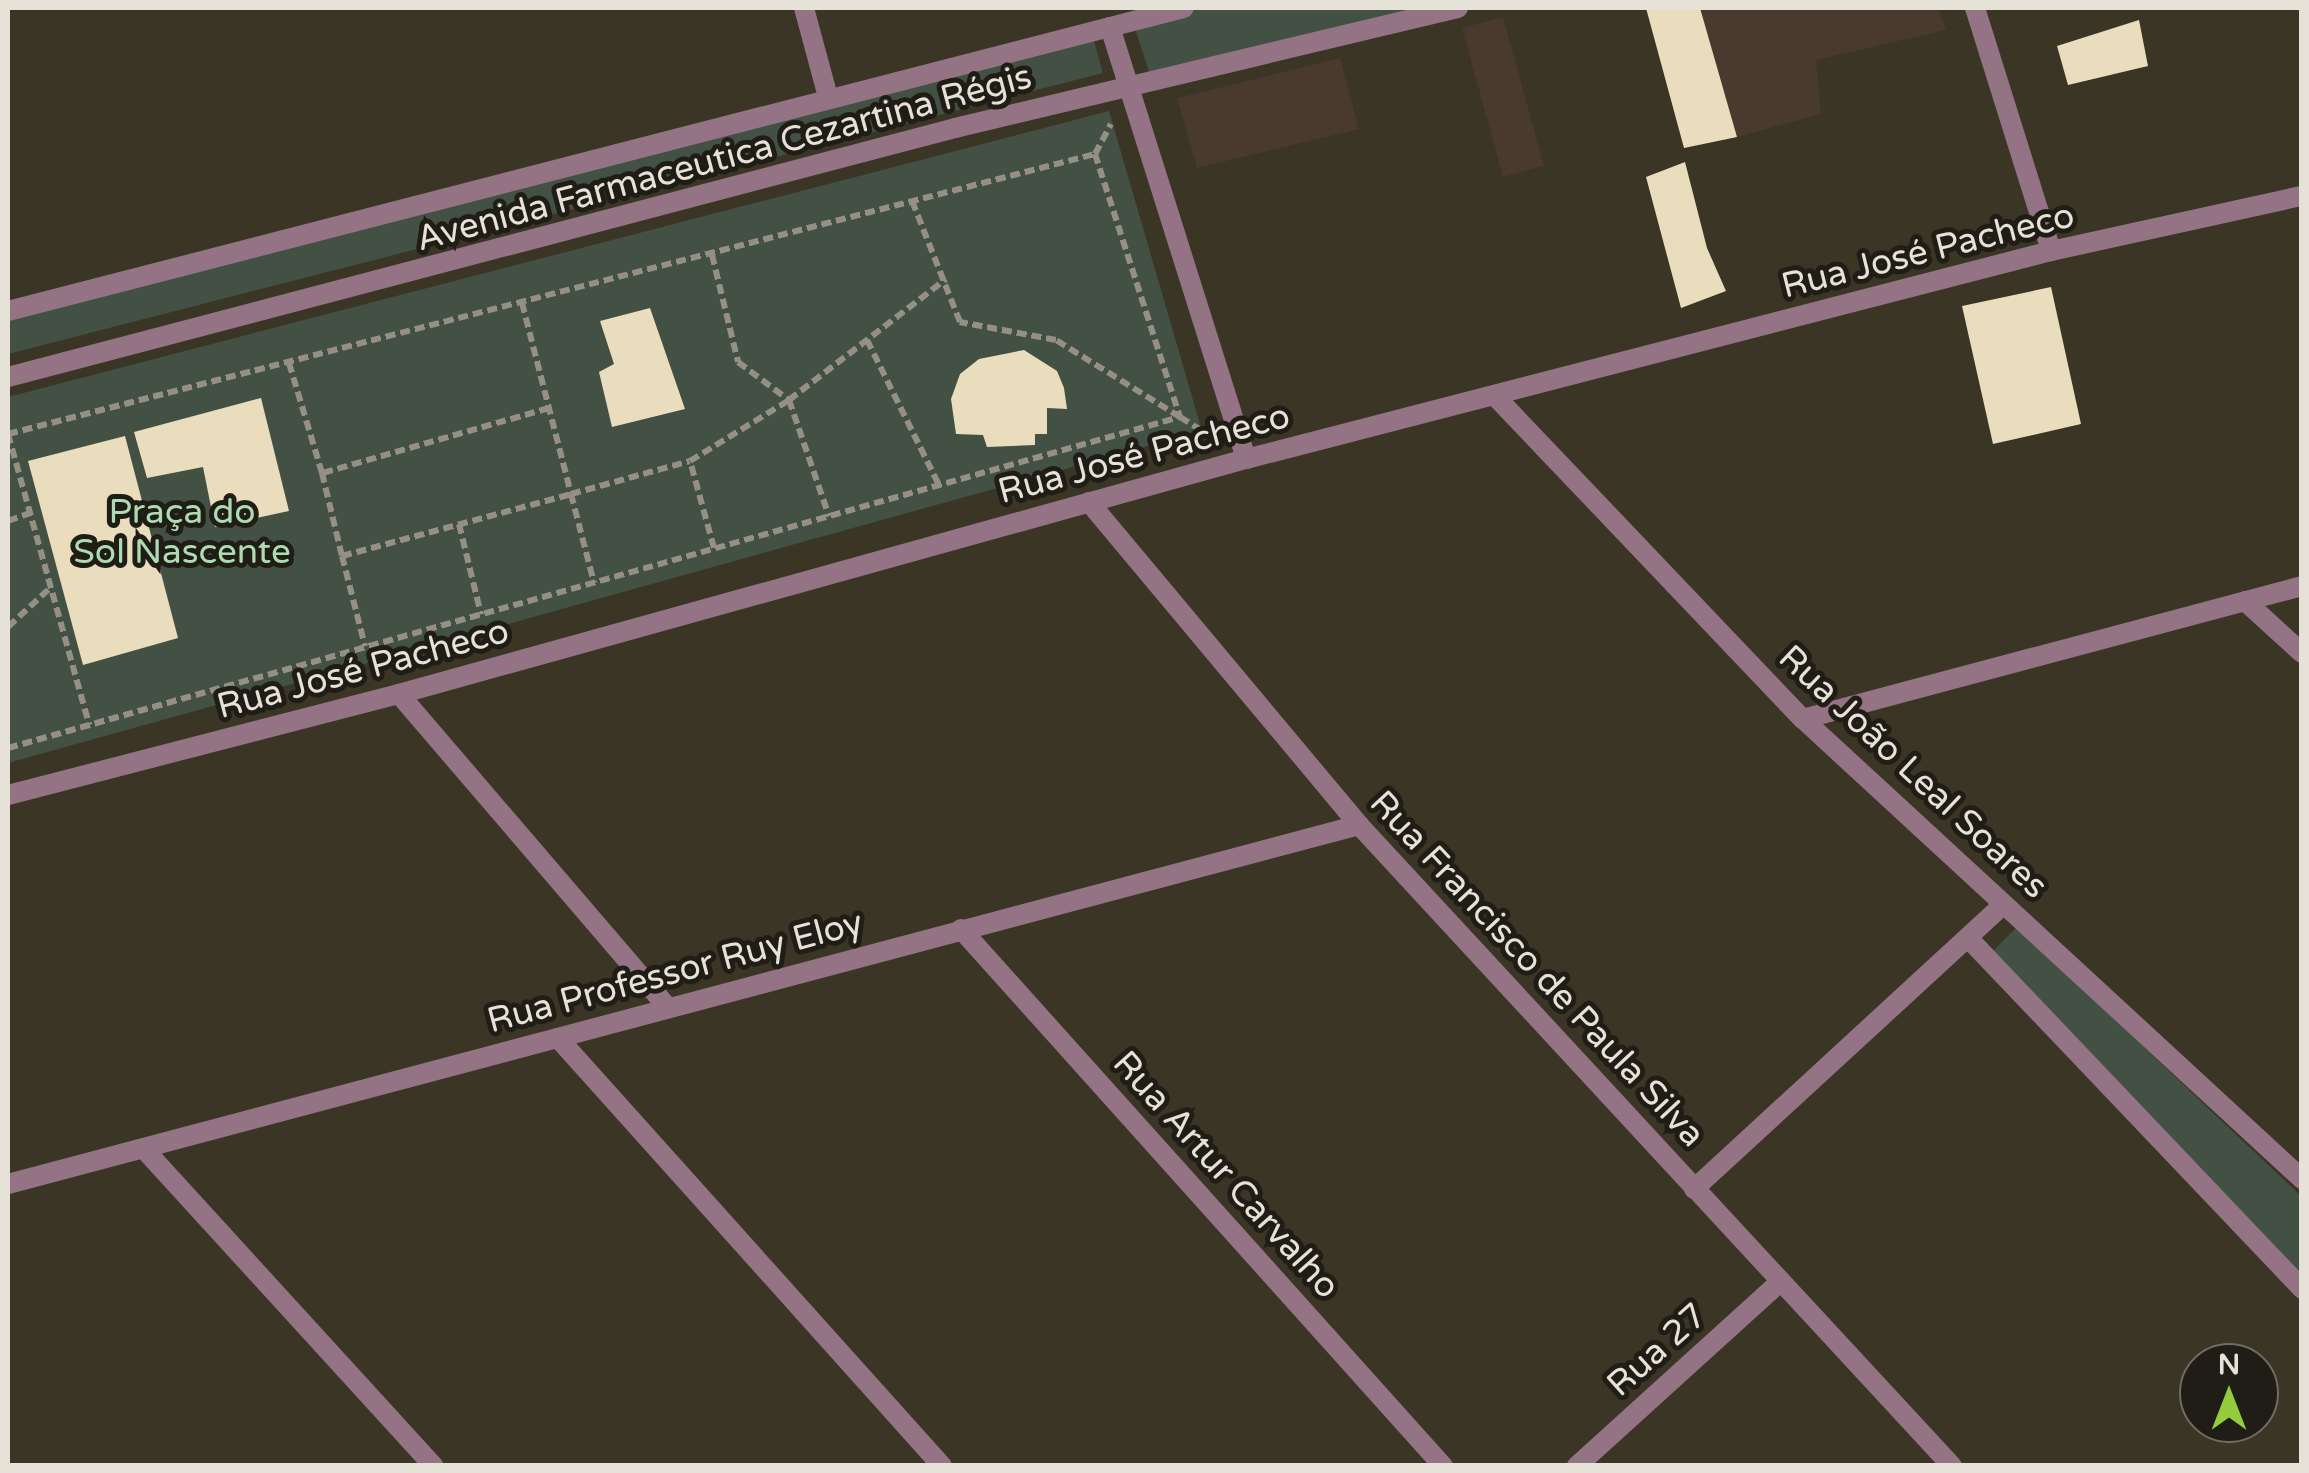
<!DOCTYPE html>
<meta charset="utf-8">
<style>
body{margin:0}
#map{position:relative;width:2309px;height:1473px;overflow:hidden;background:#3b3525;font-family:"Varela Round",sans-serif}
div>[style]{position:absolute}
[style*='--x']{left:calc(var(--x)*1px);top:calc(var(--y)*1px);width:calc(var(--w)*1px);rotate:calc(var(--a)*1deg)}
.commercial>*{inset:0;background:#4a392e}
.green>*{inset:0;background:#435144}
.building>*{inset:0;background:#eaddbe}
.path>*{height:6px;margin-top:-3px;transform-origin:0;background:repeating-linear-gradient(90deg,#959083 0 10px,transparent 0 15px)}
.minor>*{height:20px;margin:-10px;padding:0 10px;transform-origin:10px;border-radius:10px;background:#937384}
.tertiary>*{height:20px;margin:-10px;padding:0 10px;transform-origin:10px;border-radius:10px;background:#937384}
span{translate:-50% -50%;white-space:nowrap;text-align:center;line-height:1.15;-webkit-text-stroke:10px #1f1d15;paint-order:stroke}
.street-label{font-size:35px;color:#e6e2d8}
.park-label{font-size:35px;color:#aedcb2}
.frame{position:absolute;inset:0;border:10px solid #e6e2d8;pointer-events:none}
.north{position:absolute;left:2179px;top:1343px;width:100px;height:100px;box-sizing:border-box;background:#1f1d15;border:2px solid #6f6c63;border-radius:50%;rotate:0deg;font-size:28px;font-weight:700;line-height:40px;text-align:center;color:#e6e2d8}
.north::after{content:'';display:block;margin:auto;width:35px;height:45px;background:#94cc3c;clip-path:polygon(50% 0,100% 100%,50% 72%,0 100%)}
</style>
<div id="map">
<div class="commercial">
<div style="clip-path:polygon(1700px 8px,1938px 8px,1946px 30px,1816px 60px,1821px 114px,1737px 137px)"></div>
<div style="clip-path:polygon(1503px 17px,1544px 166px,1503px 177px,1462px 28px)"></div>
<div style="clip-path:polygon(1340px 58px,1359px 129px,1197px 168px,1177px 98px)"></div>
</div>
<div class="green">
<div style="clip-path:polygon(1203px 8px,1425px 8px,1151px 78px,1134px 25px)"></div>
<div style="clip-path:polygon(1092px 34px,1103px 73px,8px 354px,8px 321px)"></div>
<div style="clip-path:polygon(1109px 111px,1202px 431px,8px 763px,8px 397px)"></div>
<div style="clip-path:polygon(2017px 927px,2301px 1196px,2301px 1283px,1980px 964px)"></div>
</div>
<div class="building">
<div style="clip-path:polygon(1646px 8px,1700px 8px,1737px 137px,1684px 148px)"></div>
<div style="clip-path:polygon(2139px 20px,2148px 66px,2068px 85px,2057px 46px)"></div>
<div style="clip-path:polygon(1685px 162px,1707px 248px,1726px 291px,1681px 308px,1646px 177px)"></div>
<div style="clip-path:polygon(2051px 287px,2081px 424px,1993px 444px,1962px 306px)"></div>
<div style="clip-path:polygon(650px 308px,685px 409px,612px 427px,599px 372px,614px 364px,600px 321px)"></div>
<div style="clip-path:polygon(1024px 350px,1057px 371px,1064px 388px,1067px 409px,1047px 408px,1047px 434px,1035px 434px,1035px 445px,987px 447px,983px 435px,956px 434px,951px 399px,960px 374px,979px 359px)"></div>
<div style="clip-path:polygon(261px 398px,289px 511px,215px 527px,203px 467px,147px 478px,134px 432px)"></div>
<div style="clip-path:polygon(125px 436px,178px 638px,83px 665px,28px 461px)"></div>
</div>
<div class="path">
<div style="--x:1095;--y:154;--w:34;--a:-62"></div>
<div style="--x:712;--y:255;--w:110;--a:76.3"></div>
<div style="--x:738;--y:362;--w:64;--a:36.7"></div>
<div style="--x:789;--y:400;--w:198;--a:-37.6"></div>
<div style="--x:522;--y:303;--w:197;--a:75.6"></div>
<div style="--x:571;--y:494;--w:123;--a:-15.5"></div>
<div style="--x:867;--y:340;--w:162;--a:63.6"></div>
<div style="--x:289;--y:363;--w:115;--a:73.3"></div>
<div style="--x:549;--y:408;--w:236;--a:164"></div>
<div style="--x:322;--y:473;--w:85;--a:76.5"></div>
<div style="--x:342;--y:556;--w:237;--a:-15.1"></div>
<div style="--x:571;--y:494;--w:92;--a:75.5"></div>
<div style="--x:8;--y:434;--w:1122;--a:-14.44"></div>
<div style="--x:1095;--y:154;--w:276;--a:72.1"></div>
<div style="--x:1180;--y:417;--w:146;--a:-148.2"></div>
<div style="--x:1056;--y:340;--w:98;--a:-169.4"></div>
<div style="--x:960;--y:322;--w:128;--a:-111.6"></div>
<div style="--x:8;--y:434;--w:302;--a:74.4"></div>
<div style="--x:8;--y:521;--w:23;--a:-20"></div>
<div style="--x:459;--y:524;--w:93;--a:76.3"></div>
<div style="--x:714;--y:548;--w:90;--a:-105.4"></div>
<div style="--x:690;--y:461;--w:116;--a:-31.6"></div>
<div style="--x:789;--y:400;--w:123;--a:71"></div>
<div style="--x:342;--y:556;--w:93;--a:75.7"></div>
<div style="--x:8;--y:627;--w:59;--a:-42.9"></div>
<div style="--x:8;--y:748;--w:1218;--a:-15.77"></div>
<div style="--x:1180;--y:417;--w:31;--a:32"></div>
</div>
<div class="minor">
<div style="--x:804;--y:8;--w:92;--a:74.9"></div>
<div style="--x:1975;--y:8;--w:255;--a:72.6"></div>
<div style="--x:1110;--y:27;--w:453;--a:72.5"></div>
<div style="--x:1496;--y:397;--w:445;--a:46.4"></div>
<div style="--x:1803;--y:719;--w:679;--a:42.67"></div>
<div style="--x:1089;--y:502;--w:421;--a:50.1"></div>
<div style="--x:1359;--y:825;--w:873;--a:47.23"></div>
<div style="--x:2245;--y:601;--w:77;--a:42.4"></div>
<div style="--x:399;--y:694;--w:412;--a:49.4"></div>
<div style="--x:1803;--y:719;--w:516;--a:-14.92"></div>
<div style="--x:8;--y:795;--w:404;--a:-14.5"></div>
<div style="--x:399;--y:694;--w:879;--a:-15.51"></div>
<div style="--x:1246;--y:459;--w:831;--a:-14.49"></div>
<div style="--x:2051;--y:251;--w:257;--a:-12.4"></div>
<div style="--x:961;--y:929;--w:722;--a:48.09"></div>
<div style="--x:1970;--y:940;--w:482;--a:46.4"></div>
<div style="--x:558;--y:1038;--w:575;--a:48.1"></div>
<div style="--x:144;--y:1149;--w:429;--a:47.6"></div>
<div style="--x:8;--y:1184;--w:1398;--a:-14.88"></div>
<div style="--x:1694;--y:1189;--w:420;--a:-42.6"></div>
<div style="--x:1577;--y:1466;--w:274;--a:-42.2"></div>
</div>
<div class="tertiary">
<div style="--x:8;--y:311;--w:1214;--a:-14.45"></div>
<div style="--x:8;--y:377;--w:979;--a:-14.73"></div>
<div style="--x:955;--y:128;--w:517;--a:-13.42"></div>
</div>
<div class="street-label">
<span style="left:724px;top:158px;rotate:-15deg">Avenida Farmaceutica Cezartina Régis</span>
<span style="left:1928px;top:251px;rotate:-14deg">Rua José Pacheco</span>
<span style="left:1144px;top:454px;rotate:-15deg">Rua José Pacheco</span>
<span style="left:363px;top:669px;rotate:-15deg">Rua José Pacheco</span>
<span style="left:1913px;top:772px;rotate:43deg">Rua João Leal Soares</span>
<span style="left:1537px;top:969px;rotate:47deg">Rua Francisco de Paula Silva</span>
<span style="left:675px;top:972px;rotate:-15deg">Rua Professor Ruy Eloy</span>
<span style="left:1226px;top:1175px;rotate:48deg">Rua Artur Carvalho</span>
<span style="left:1657px;top:1350px;rotate:-42deg">Rua 27</span>
</div>
<div class="park-label">
<span style="left:182px;top:532px">Praça do<br>Sol Nascente</span>
</div>
<div class="frame"></div>
<div class="north">N</div>
</div>
